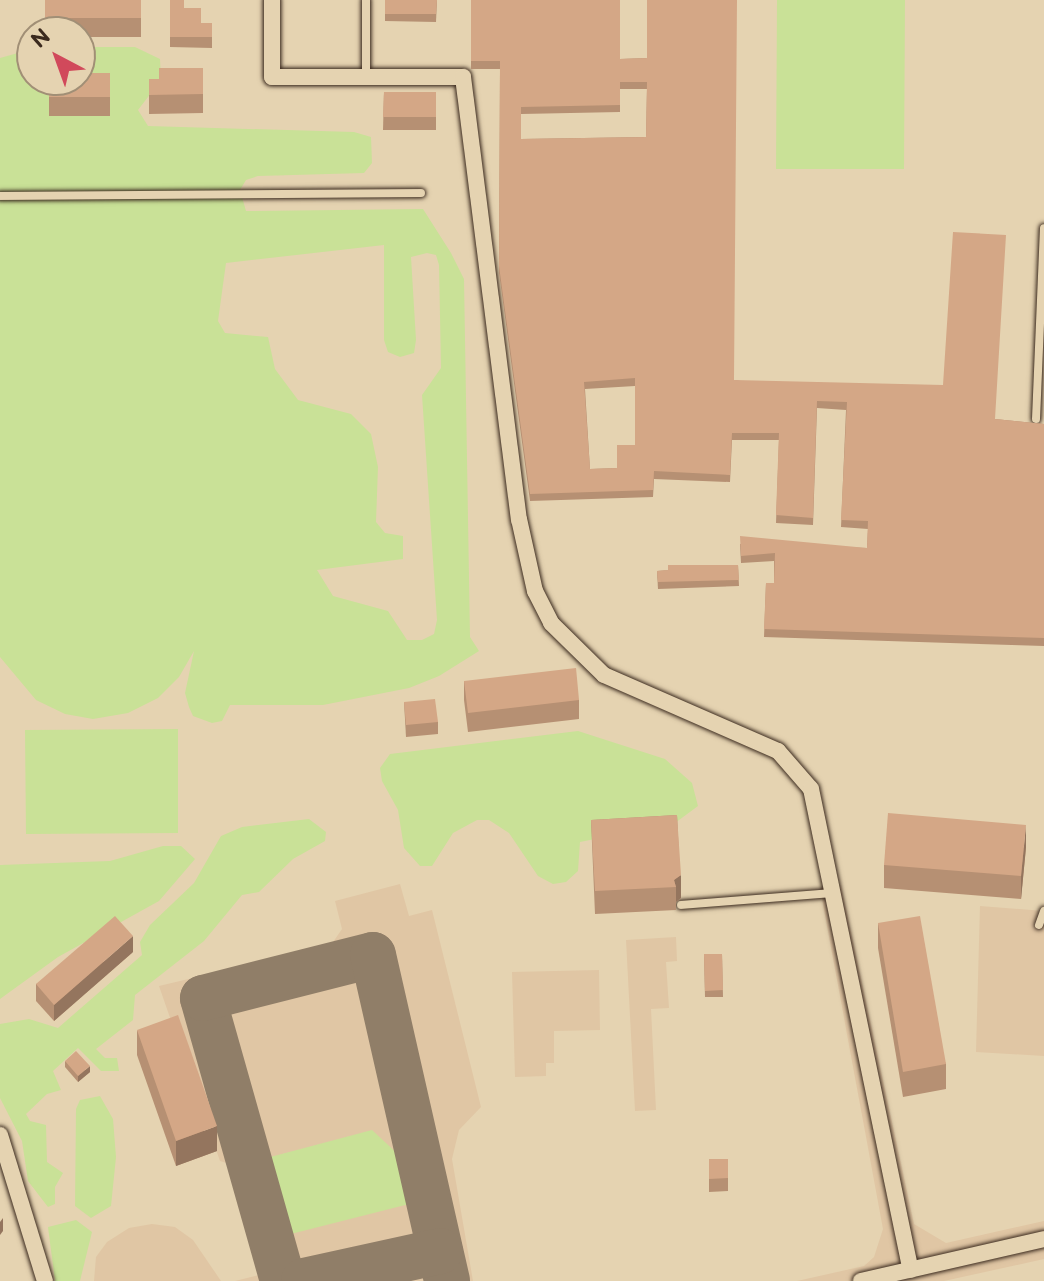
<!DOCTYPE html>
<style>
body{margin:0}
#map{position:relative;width:1044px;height:1281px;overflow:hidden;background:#e5d3b1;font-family:"Balsamiq Sans",sans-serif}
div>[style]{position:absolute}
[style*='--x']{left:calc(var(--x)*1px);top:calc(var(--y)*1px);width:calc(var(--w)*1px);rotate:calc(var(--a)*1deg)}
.built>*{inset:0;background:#e0c6a4}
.green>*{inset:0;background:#c9e197}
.taxiway>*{height:46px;margin:-23px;padding:0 23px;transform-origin:23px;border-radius:23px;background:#907e68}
.roads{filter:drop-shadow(0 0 2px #3b2a1e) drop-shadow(0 0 2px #3b2a1e)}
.lane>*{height:8px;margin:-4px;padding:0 4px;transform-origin:4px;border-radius:4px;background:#e5d3b1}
.street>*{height:16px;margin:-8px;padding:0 8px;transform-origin:8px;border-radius:8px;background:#e5d3b1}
.wall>*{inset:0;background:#b69073}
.shaded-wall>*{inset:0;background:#94755e}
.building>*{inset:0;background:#d4a786}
span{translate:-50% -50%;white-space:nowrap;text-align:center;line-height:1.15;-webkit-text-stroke:7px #e5d3b1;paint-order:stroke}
.north{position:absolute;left:16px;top:16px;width:80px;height:80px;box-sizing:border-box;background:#e5d3b1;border:2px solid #a18f76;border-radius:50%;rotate:319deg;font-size:22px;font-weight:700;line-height:32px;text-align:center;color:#3b2a1e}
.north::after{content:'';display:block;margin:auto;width:28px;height:36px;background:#d1495b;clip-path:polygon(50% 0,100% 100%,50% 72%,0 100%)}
</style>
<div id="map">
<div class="built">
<div style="clip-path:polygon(400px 884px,409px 916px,432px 910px,481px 1107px,459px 1130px,452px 1159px,473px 1281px,235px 1281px,267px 1273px,239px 1167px,220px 1161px,159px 986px,331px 945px,342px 929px,335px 901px)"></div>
<div style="clip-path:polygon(841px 885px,914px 1224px,946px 1243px,1044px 1221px,1044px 1259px,944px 1281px,797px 1281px,864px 1266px,874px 1257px,883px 1229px,820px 888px)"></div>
<div style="clip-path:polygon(980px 906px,1044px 911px,1044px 1056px,976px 1052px)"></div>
<div style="clip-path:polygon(676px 937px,677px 961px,666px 962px,669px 1008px,651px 1009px,656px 1110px,635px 1111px,626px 940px)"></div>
<div style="clip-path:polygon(599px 970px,600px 1030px,554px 1031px,554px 1063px,546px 1063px,546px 1076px,515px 1077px,512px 972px)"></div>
<div style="clip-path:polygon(152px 1224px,175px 1227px,193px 1240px,221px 1281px,94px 1281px,96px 1257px,107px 1242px,129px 1228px)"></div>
</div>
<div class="green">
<div style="clip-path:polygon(777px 0,905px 0,904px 169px,776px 169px)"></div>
<div style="clip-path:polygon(evenodd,80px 47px,135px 47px,160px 59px,161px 80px,138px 110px,148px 126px,354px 132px,371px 137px,372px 163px,364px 173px,258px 176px,246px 180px,240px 190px,246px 211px,423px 209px,451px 253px,464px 279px,470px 637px,479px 651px,439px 676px,409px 688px,323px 705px,230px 705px,222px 721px,212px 723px,193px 716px,189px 707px,185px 693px,194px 651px,179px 677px,158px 698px,128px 713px,93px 719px,65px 714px,36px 700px,0 657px,0 58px,32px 49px,32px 80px,80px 80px,80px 47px,384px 245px,384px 340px,388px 352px,400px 357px,414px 353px,416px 340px,411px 257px,427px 253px,436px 255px,439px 265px,441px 368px,422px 395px,437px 620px,434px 634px,422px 640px,407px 640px,388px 611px,333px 596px,317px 570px,403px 559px,403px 536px,385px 533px,376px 522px,378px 467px,371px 434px,351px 414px,298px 400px,275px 369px,268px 337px,225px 333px,218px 321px,226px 263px,384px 245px)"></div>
<div style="clip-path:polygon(178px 729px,178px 833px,26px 834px,25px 730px)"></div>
<div style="clip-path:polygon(578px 731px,665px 759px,692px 783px,698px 806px,675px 823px,580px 842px,578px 871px,566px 882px,553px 884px,538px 876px,509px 833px,489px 820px,477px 820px,453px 833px,432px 866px,420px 866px,404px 848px,398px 810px,382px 781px,380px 768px,390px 754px)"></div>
<div style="clip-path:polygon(309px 819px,326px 832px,325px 841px,293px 859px,259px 892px,242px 895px,204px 941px,135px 995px,133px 1020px,96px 1049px,105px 1058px,117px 1058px,119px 1071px,101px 1071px,78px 1048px,53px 1071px,61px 1090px,47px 1094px,26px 1114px,30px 1121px,46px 1125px,47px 1162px,63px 1173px,55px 1187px,55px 1204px,48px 1207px,28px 1181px,22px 1141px,0 1098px,0 1024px,29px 1019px,58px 1028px,142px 955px,140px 942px,150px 925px,194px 883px,221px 836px,242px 827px)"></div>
<div style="clip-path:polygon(163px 846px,181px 846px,195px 859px,159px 901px,58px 957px,0 999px,0 865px,110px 861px)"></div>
<div style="clip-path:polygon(100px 1096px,113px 1119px,116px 1157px,111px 1206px,91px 1218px,75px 1206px,76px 1109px,80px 1100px)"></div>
<div style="clip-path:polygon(372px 1130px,415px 1170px,421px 1201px,279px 1237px,259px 1160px)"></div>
<div style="clip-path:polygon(76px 1220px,92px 1232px,80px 1281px,55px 1281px,48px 1227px)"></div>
</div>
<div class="taxiway">
<div style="--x:283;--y:1281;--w:294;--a:-105.8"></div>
<div style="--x:203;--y:998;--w:175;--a:-14.2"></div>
<div style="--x:373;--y:955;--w:334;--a:77.2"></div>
<div style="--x:304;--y:1281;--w:139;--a:-12.4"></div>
</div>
<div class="roads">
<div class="lane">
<div style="--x:366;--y:76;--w:76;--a:-90"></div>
<div style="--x:0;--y:196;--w:421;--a:-0.4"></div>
<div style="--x:1036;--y:419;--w:191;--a:-87.6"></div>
<div style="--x:681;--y:905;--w:151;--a:-4.5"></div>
<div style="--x:1039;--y:925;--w:15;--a:-70"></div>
</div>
<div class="street">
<div style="--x:272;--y:0;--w:77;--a:90"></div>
<div style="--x:272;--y:77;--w:191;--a:0"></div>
<div style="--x:463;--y:77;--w:446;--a:82.8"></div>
<div style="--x:519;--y:519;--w:74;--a:77.5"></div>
<div style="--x:535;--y:591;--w:36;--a:63"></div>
<div style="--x:551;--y:623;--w:74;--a:44.5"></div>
<div style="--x:604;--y:675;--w:190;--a:23.6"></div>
<div style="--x:778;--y:751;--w:50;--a:49"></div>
<div style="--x:811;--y:789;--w:491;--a:78.3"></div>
<div style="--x:0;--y:1135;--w:153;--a:72.9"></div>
<div style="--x:861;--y:1281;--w:188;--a:-12.9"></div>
</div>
</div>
<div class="wall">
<div style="clip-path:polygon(45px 0,141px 0,141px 37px,80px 37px,80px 32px,45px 32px)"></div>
<div style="clip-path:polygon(170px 0,184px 8px,201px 23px,212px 23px,212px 48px,170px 47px)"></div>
<div style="clip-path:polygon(385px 0,437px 0,436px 22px,385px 21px)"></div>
<div style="clip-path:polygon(evenodd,471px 0,620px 59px,647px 58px,734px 380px,995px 419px,1044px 424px,1044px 646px,764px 637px,766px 583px,774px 583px,774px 561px,741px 563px,740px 544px,867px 548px,868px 529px,841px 527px,846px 410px,817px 408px,813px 525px,776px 523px,779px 440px,732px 440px,730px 482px,654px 479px,653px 497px,530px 501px,499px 273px,500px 69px,471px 69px,471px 0,620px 89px,647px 89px,646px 137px,521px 139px,521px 114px,620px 112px,620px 89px,471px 0,635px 386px,635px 445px,617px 468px,590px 469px,585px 389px,635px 386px)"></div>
<div style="clip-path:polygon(203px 68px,203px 113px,149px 114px,149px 79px,159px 79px)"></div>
<div style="clip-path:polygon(110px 73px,110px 116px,49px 116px,49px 80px)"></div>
<div style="clip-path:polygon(384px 92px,436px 92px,436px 130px,383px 130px)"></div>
<div style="clip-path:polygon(738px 565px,739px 586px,658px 589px,657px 571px)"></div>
<div style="clip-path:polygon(464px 681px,579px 700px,579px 719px,468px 732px,464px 700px)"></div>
<div style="clip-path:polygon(404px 702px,438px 722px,438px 734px,406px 737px)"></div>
<div style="clip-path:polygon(677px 815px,681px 898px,676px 902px,676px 910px,595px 914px,591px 820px)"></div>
<div style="clip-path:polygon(1026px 847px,1021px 899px,884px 888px,884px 865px)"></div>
<div style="clip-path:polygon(878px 923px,946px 1064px,946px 1089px,903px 1097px,878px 948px)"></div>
<div style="clip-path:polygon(133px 952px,54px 1021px,36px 1001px,36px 984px)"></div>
<div style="clip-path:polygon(704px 954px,722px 954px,723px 997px,705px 997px)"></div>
<div style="clip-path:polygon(137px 1030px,217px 1151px,176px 1166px,137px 1055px)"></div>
<div style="clip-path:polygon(65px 1061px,90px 1072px,78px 1082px,65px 1067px)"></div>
<div style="clip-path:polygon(709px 1159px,728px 1159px,728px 1191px,709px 1192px)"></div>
</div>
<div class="shaded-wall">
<div style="clip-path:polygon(1026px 825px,1026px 847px,1021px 899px,1021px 876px)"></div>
<div style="clip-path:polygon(681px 875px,681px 898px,676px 902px,676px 887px,674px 880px)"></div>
<div style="clip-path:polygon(133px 936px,133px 952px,54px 1021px,54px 1005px)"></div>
<div style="clip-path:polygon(90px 1066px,90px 1072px,78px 1082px,78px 1076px)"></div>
<div style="clip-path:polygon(217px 1126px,217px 1151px,176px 1166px,176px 1141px)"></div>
<div style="clip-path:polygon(3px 1218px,3px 1231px,0 1235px,0 1222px)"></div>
</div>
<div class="building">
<div style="clip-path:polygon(45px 0,141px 0,141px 18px,45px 18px)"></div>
<div style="clip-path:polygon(170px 0,184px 0,184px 8px,201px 8px,201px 23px,212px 23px,212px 37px,170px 37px)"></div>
<div style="clip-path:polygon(385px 0,437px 0,436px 14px,385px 14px)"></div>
<div style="clip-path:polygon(evenodd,471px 0,620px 0,620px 59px,647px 58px,647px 0,737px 0,734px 380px,943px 385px,953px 232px,1006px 235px,995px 419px,1044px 424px,1044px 638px,764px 629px,766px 583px,774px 583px,775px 553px,741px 556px,740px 536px,867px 548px,868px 521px,841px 520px,847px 402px,817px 401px,813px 518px,776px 515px,779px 433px,732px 433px,730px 475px,654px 471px,653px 490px,530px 494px,499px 266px,500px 61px,471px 61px,471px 0,620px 82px,647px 82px,646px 137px,521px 139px,521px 107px,620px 105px,620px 82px,471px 0,635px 378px,635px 445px,617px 445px,617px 468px,590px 469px,584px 382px,635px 378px)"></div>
<div style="clip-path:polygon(159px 68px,203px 68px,203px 94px,149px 95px,149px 79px,159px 79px)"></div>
<div style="clip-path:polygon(80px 73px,110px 73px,110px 97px,49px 97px,49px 80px,80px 80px)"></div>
<div style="clip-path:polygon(384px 92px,436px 92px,436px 117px,383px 117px)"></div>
<div style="clip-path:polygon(668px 565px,738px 565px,739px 580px,658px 582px,657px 571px,668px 570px)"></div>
<div style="clip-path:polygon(576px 668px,579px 700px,468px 713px,464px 681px)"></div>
<div style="clip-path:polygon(435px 699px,438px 722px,406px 725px,404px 702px)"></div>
<div style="clip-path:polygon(888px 813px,1026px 825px,1021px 876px,884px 865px)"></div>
<div style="clip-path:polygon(677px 815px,681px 875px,674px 880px,676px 887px,595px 891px,591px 820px)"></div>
<div style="clip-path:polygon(115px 916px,133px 936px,54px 1005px,36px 984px)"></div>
<div style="clip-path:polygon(920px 916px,946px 1064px,903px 1072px,878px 923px)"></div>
<div style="clip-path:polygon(704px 954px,722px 954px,723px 990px,705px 991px)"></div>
<div style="clip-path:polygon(178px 1015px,217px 1126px,176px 1141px,137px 1030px)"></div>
<div style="clip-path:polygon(76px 1051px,90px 1066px,78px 1076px,65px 1061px)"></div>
<div style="clip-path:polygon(709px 1159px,728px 1159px,728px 1178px,709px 1179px)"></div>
</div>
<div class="north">N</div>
</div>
